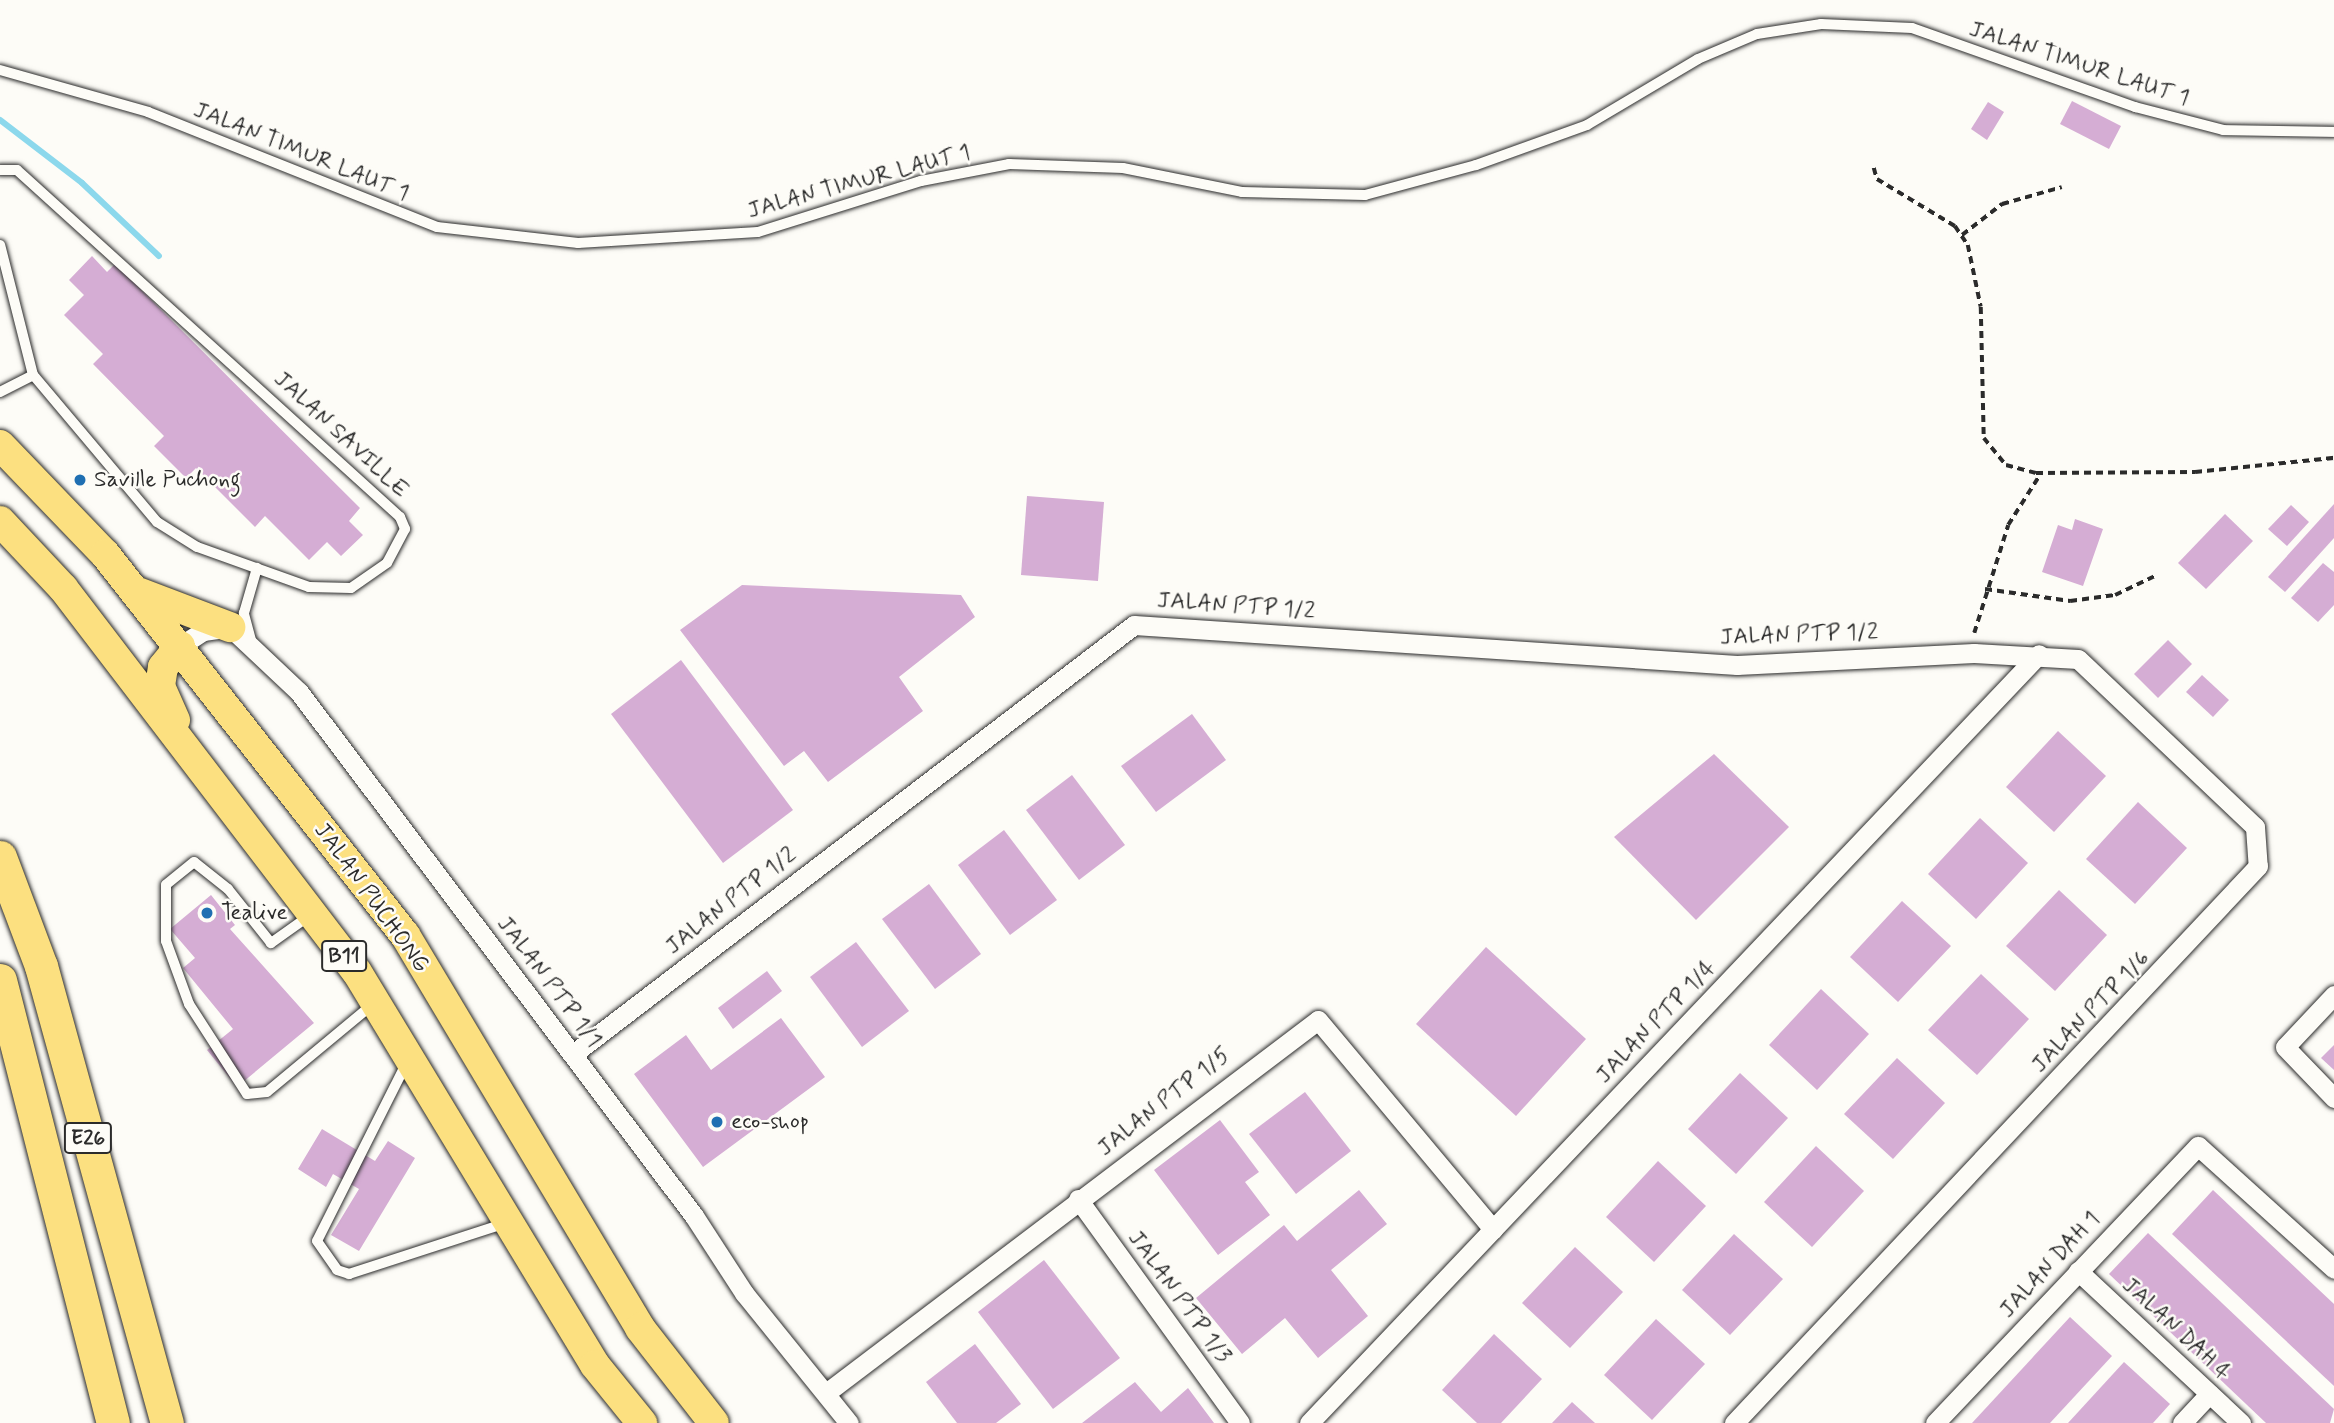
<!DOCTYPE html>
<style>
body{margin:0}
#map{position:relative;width:2334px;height:1423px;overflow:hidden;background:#fdfcf7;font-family:Mynerve,sans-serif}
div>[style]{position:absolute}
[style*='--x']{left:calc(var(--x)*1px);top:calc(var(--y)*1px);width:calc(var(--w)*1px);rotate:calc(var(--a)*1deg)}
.stream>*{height:6px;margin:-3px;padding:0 3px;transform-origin:3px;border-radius:3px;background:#8cd8ec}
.building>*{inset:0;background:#d5add4}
.path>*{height:3.5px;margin-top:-1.75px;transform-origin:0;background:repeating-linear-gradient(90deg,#2b2b2b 0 7px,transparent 0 12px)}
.roads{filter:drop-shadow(0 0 2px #2b2b2b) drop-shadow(0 0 2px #2b2b2b)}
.service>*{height:10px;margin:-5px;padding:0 5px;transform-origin:5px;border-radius:5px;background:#fdfcf7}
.minor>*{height:19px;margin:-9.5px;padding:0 9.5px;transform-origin:9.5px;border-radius:9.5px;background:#fdfcf7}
.primary>*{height:30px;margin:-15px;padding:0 15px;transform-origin:15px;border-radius:15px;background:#fce080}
.motorway>*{height:33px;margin:-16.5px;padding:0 16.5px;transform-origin:16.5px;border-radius:16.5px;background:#fce080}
.dots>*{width:19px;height:19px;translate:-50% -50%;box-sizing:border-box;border:4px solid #fdfcf7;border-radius:50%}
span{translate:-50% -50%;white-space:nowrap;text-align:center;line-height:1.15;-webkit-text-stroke:5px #fdfcf7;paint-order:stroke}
.shield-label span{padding:2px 5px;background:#fdfcf7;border:2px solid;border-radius:5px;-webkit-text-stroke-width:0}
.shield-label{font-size:21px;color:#2b2b2b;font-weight:700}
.street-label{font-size:23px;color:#2b2b2b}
.poi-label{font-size:23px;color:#2b2b2b}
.left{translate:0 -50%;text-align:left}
</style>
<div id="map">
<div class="stream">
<div style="--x:0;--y:120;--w:103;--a:37.5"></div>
<div style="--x:82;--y:183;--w:106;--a:43.5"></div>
</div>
<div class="building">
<div style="clip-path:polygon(2072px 101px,2121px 126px,2109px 149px,2060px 124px)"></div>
<div style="clip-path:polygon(1988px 102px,2004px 112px,1987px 140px,1971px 129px)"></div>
<div style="clip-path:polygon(92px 256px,107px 272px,115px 264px,360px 508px,349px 521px,363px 535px,341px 556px,327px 542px,309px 560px,265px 516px,255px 527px,196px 468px,186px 478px,154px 446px,164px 436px,93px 364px,103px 354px,64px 315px,84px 295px,69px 280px)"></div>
<div style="clip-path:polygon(1027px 496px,1104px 502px,1098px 581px,1021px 575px)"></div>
<div style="clip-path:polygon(2334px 504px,2334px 538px,2285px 592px,2268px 577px)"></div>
<div style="clip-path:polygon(2291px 505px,2309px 522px,2287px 546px,2268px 529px)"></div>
<div style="clip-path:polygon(2225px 514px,2253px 541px,2206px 589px,2178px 563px)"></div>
<div style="clip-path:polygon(2075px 519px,2103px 529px,2083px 586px,2042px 572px,2058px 525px,2072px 530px)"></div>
<div style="clip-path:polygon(2323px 563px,2334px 572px,2334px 605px,2318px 622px,2291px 598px)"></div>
<div style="clip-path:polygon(742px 585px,961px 595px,975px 617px,899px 677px,923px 711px,828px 782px,804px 751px,784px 766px,680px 630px)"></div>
<div style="clip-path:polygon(2168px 640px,2192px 664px,2158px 698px,2134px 674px)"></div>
<div style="clip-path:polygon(681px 660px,793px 810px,723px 863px,611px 714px)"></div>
<div style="clip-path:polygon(2202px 675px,2229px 700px,2213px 717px,2186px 692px)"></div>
<div style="clip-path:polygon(1192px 714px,1226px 760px,1156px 812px,1121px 766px)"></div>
<div style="clip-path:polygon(2058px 731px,2106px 776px,2054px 832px,2006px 787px)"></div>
<div style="clip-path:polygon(1714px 754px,1789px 827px,1696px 920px,1614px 837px)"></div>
<div style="clip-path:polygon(1072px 775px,1125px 845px,1079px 880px,1026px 810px)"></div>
<div style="clip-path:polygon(2138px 802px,2187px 848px,2135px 904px,2086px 859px)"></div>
<div style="clip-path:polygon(1980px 818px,2028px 863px,1976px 919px,1928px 874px)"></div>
<div style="clip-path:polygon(1004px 830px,1057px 900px,1010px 935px,958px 865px)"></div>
<div style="clip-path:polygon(929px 884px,981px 954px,935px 989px,882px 919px)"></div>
<div style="clip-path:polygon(2059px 890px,2107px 935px,2055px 991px,2006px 946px)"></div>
<div style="clip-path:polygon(211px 895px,235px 925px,230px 929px,314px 1023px,237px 1087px,207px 1050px,233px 1029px,183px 968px,195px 958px,170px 929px)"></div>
<div style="clip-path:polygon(1902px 901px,1951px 946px,1898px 1002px,1850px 957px)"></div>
<div style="clip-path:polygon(856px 942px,909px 1011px,862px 1047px,810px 977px)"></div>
<div style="clip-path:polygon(1486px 947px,1586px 1039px,1516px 1116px,1416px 1024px)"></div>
<div style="clip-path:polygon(767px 971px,782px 991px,733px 1029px,718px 1008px)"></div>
<div style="clip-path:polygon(1981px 974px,2029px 1019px,1977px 1075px,1928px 1030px)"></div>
<div style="clip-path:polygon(1821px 989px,1869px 1034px,1817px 1090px,1769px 1045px)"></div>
<div style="clip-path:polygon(781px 1018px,825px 1077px,703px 1167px,634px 1074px,686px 1035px,711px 1070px)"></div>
<div style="clip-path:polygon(2334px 1045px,2334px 1070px,2321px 1058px)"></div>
<div style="clip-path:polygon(1897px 1058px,1945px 1103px,1893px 1159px,1844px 1114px)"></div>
<div style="clip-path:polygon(1740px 1073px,1788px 1118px,1736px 1174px,1688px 1129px)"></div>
<div style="clip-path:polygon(1305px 1092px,1351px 1151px,1296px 1194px,1249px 1134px)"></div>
<div style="clip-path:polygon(1220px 1120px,1259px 1172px,1245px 1182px,1270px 1215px,1218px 1255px,1154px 1170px)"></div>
<div style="clip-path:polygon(322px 1129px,375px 1161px,388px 1141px,415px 1158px,359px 1251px,331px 1235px,359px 1189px,333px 1174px,326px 1187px,298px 1169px)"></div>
<div style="clip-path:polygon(1816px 1146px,1864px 1191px,1812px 1247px,1764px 1202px)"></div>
<div style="clip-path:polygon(1658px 1161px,1706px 1206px,1654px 1262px,1606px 1217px)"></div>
<div style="clip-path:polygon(1359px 1190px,1387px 1224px,1331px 1270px,1368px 1316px,1318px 1358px,1285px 1318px,1242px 1354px,1196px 1298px,1284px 1225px,1297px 1241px)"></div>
<div style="clip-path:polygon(2213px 1190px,2334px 1304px,2334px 1386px,2172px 1234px)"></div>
<div style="clip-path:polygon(2148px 1233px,2334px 1409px,2330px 1423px,2266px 1423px,2109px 1274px)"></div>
<div style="clip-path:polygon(1734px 1234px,1783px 1279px,1730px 1335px,1682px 1290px)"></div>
<div style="clip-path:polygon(1575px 1247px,1623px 1292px,1570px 1348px,1522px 1303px)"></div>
<div style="clip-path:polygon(1044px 1260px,1120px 1358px,1053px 1409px,978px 1312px)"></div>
<div style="clip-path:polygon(2070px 1317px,2112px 1356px,2050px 1423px,1972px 1423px)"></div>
<div style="clip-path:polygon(1656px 1319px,1705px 1364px,1652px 1420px,1604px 1375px)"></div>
<div style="clip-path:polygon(1494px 1334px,1542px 1379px,1501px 1423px,1477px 1423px,1442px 1390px)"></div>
<div style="clip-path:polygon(975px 1344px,1021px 1404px,996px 1423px,957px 1423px,926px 1382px)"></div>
<div style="clip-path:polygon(2124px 1362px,2170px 1404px,2153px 1423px,2068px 1423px)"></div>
<div style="clip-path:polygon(1135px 1382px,1161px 1412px,1188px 1388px,1214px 1423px,1082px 1423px)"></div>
<div style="clip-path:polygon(1572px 1402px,1595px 1423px,1552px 1423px)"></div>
</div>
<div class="path">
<div style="--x:1874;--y:168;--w:11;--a:75"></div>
<div style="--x:1877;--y:179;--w:91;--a:31.1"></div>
<div style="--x:1955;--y:226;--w:23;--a:56"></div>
<div style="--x:1968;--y:245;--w:63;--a:78.2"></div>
<div style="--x:1981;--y:307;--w:131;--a:88.7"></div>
<div style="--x:1984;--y:438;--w:35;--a:51"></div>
<div style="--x:2006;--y:465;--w:31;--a:15"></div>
<div style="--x:2036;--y:473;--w:159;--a:-0.4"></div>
<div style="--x:2195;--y:472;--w:140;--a:-5.8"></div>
<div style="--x:1962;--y:235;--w:51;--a:-37.8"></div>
<div style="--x:2002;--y:204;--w:62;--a:-15.8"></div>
<div style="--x:1985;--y:589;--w:86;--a:8"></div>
<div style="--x:2070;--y:601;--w:45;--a:-7.6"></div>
<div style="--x:2115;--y:595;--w:47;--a:-25.5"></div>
<div style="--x:1974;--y:633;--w:113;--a:-72.5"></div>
<div style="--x:2008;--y:525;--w:62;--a:-57.6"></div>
</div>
<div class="roads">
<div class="service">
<div style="--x:0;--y:70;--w:154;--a:15.8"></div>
<div style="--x:148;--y:112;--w:311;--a:21.7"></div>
<div style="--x:437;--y:227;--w:142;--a:6.5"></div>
<div style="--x:578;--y:243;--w:180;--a:-3.5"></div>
<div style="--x:758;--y:232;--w:171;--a:-17.4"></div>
<div style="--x:921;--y:181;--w:90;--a:-10.9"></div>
<div style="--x:1009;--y:164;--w:114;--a:2"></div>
<div style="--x:1123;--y:168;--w:121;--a:11.4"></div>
<div style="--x:1242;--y:192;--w:123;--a:1.4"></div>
<div style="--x:1365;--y:195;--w:115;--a:-15.1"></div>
<div style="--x:1476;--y:165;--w:118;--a:-19.8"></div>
<div style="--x:1587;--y:125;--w:129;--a:-30.7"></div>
<div style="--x:1698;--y:59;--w:64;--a:-23"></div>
<div style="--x:1757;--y:34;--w:65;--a:-8.9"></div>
<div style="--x:1821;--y:24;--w:91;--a:2.5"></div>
<div style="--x:1912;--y:28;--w:237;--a:19.5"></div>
<div style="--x:2135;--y:107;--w:91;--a:14.6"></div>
<div style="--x:2223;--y:130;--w:111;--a:1"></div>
<div style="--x:0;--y:170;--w:17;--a:0"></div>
<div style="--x:17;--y:170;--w:517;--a:42.18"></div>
<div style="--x:400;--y:517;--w:13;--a:67"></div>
<div style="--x:405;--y:529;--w:38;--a:118"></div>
<div style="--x:387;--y:563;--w:44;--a:145.2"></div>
<div style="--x:351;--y:588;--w:42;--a:-178.6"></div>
<div style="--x:309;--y:587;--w:119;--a:-160.3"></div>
<div style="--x:197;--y:547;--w:47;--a:-148"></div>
<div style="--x:157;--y:522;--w:192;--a:-130.1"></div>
<div style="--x:33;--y:375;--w:134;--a:-104.2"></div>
<div style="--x:0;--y:392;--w:37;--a:-27"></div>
<div style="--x:251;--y:640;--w:28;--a:-105"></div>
<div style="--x:244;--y:613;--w:47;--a:-73.9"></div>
<div style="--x:309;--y:916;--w:47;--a:144.6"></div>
<div style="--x:271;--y:943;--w:69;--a:-128.5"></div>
<div style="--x:228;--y:889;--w:43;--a:-141.5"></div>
<div style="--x:194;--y:862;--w:36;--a:141"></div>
<div style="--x:166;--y:885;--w:56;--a:90"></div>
<div style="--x:166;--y:941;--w:67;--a:69.9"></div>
<div style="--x:189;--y:1004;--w:107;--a:57.2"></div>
<div style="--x:247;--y:1094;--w:20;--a:-6"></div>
<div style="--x:267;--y:1092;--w:138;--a:-39.7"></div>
<div style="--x:407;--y:1062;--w:200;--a:116.7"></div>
<div style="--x:317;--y:1241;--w:35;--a:55"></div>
<div style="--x:337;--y:1270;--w:13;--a:18"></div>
<div style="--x:349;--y:1274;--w:165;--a:-18"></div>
</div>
<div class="minor">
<div style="--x:180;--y:646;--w:27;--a:-33"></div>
<div style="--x:203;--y:631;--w:27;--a:-8"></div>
<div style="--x:230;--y:627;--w:95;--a:43.3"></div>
<div style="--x:299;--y:692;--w:656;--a:52.99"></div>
<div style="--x:694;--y:1216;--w:92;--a:57"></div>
<div style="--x:744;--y:1293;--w:167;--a:51.1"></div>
<div style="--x:2334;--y:995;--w:71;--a:133.3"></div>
<div style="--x:2285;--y:1047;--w:71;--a:46.1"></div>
<div style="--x:573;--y:1054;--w:706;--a:-37.41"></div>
<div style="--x:1134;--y:625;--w:604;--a:3.8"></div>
<div style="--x:1737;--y:665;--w:237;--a:-2.9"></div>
<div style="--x:1974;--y:653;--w:104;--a:3.3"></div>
<div style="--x:2078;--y:659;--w:244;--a:43.5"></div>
<div style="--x:2255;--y:827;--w:39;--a:86"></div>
<div style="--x:2258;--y:866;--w:765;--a:133.25"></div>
<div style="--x:1078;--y:1199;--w:276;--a:54.1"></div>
<div style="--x:2078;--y:1271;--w:223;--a:43"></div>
<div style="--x:826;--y:1393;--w:617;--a:-37.17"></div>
<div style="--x:1318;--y:1020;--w:273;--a:50.1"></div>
<div style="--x:1309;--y:1423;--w:1060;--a:-46.49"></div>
<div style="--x:1935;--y:1423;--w:382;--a:-46.5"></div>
<div style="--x:2198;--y:1146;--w:183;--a:42.1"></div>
<div style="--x:2182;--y:1423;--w:40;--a:-47"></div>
</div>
<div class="primary">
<div style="--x:0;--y:445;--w:151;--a:46.1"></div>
<div style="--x:105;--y:554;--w:485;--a:51.8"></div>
<div style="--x:405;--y:935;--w:458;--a:59.1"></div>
<div style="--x:640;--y:1328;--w:120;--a:52.1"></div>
<div style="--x:0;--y:521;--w:92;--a:46.8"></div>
<div style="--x:63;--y:588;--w:484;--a:52.6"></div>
<div style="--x:357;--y:972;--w:459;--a:58.8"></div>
<div style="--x:595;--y:1365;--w:75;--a:51"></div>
<div style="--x:135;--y:591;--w:102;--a:20.8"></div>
<div style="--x:175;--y:720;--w:37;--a:-114"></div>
<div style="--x:160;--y:686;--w:19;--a:-81"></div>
<div style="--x:163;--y:667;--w:27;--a:-51"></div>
</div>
<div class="motorway">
<div style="--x:0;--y:857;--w:116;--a:69.4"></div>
<div style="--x:41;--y:966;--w:474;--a:74.6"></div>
<div style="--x:0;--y:980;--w:457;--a:75.7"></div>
</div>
</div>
<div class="dots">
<div style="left:80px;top:480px;background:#1f6fb2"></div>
<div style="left:207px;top:913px;background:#1f6fb2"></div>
<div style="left:717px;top:1122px;background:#1f6fb2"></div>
</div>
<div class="shield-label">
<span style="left:344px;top:956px">B11</span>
<span style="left:88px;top:1138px">E26</span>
</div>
<div class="street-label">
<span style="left:2079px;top:64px;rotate:18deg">JALAN TIMUR LAUT 1</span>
<span style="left:301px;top:152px;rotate:22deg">JALAN TIMUR LAUT 1</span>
<span style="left:859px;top:182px;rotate:-15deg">JALAN TIMUR LAUT 1</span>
<span style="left:341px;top:435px;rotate:43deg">JALAN SAVILLE</span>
<span style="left:1236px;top:606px;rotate:4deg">JALAN PTP 1/2</span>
<span style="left:1799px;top:635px;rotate:-2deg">JALAN PTP 1/2</span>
<span style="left:371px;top:898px;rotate:54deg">JALAN PUCHONG</span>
<span style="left:731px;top:901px;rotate:-38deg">JALAN PTP 1/2</span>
<span style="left:549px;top:982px;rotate:53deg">JALAN PTP 1/1</span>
<span style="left:2091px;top:1012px;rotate:-46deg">JALAN PTP 1/6</span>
<span style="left:1656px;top:1022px;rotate:-46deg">JALAN PTP 1/4</span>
<span style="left:1164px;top:1102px;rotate:-38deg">JALAN PTP 1/5</span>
<span style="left:2050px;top:1265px;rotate:-47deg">JALAN DAH 1</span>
<span style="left:1179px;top:1297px;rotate:54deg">JALAN PTP 1/3</span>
<span style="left:2176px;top:1329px;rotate:43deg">JALAN DAH 4</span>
</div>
<div class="poi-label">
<span class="left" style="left:94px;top:480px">Saville Puchong</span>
<span class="left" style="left:221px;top:913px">Tealive</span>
<span class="left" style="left:731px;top:1122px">eco-shop</span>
</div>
</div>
